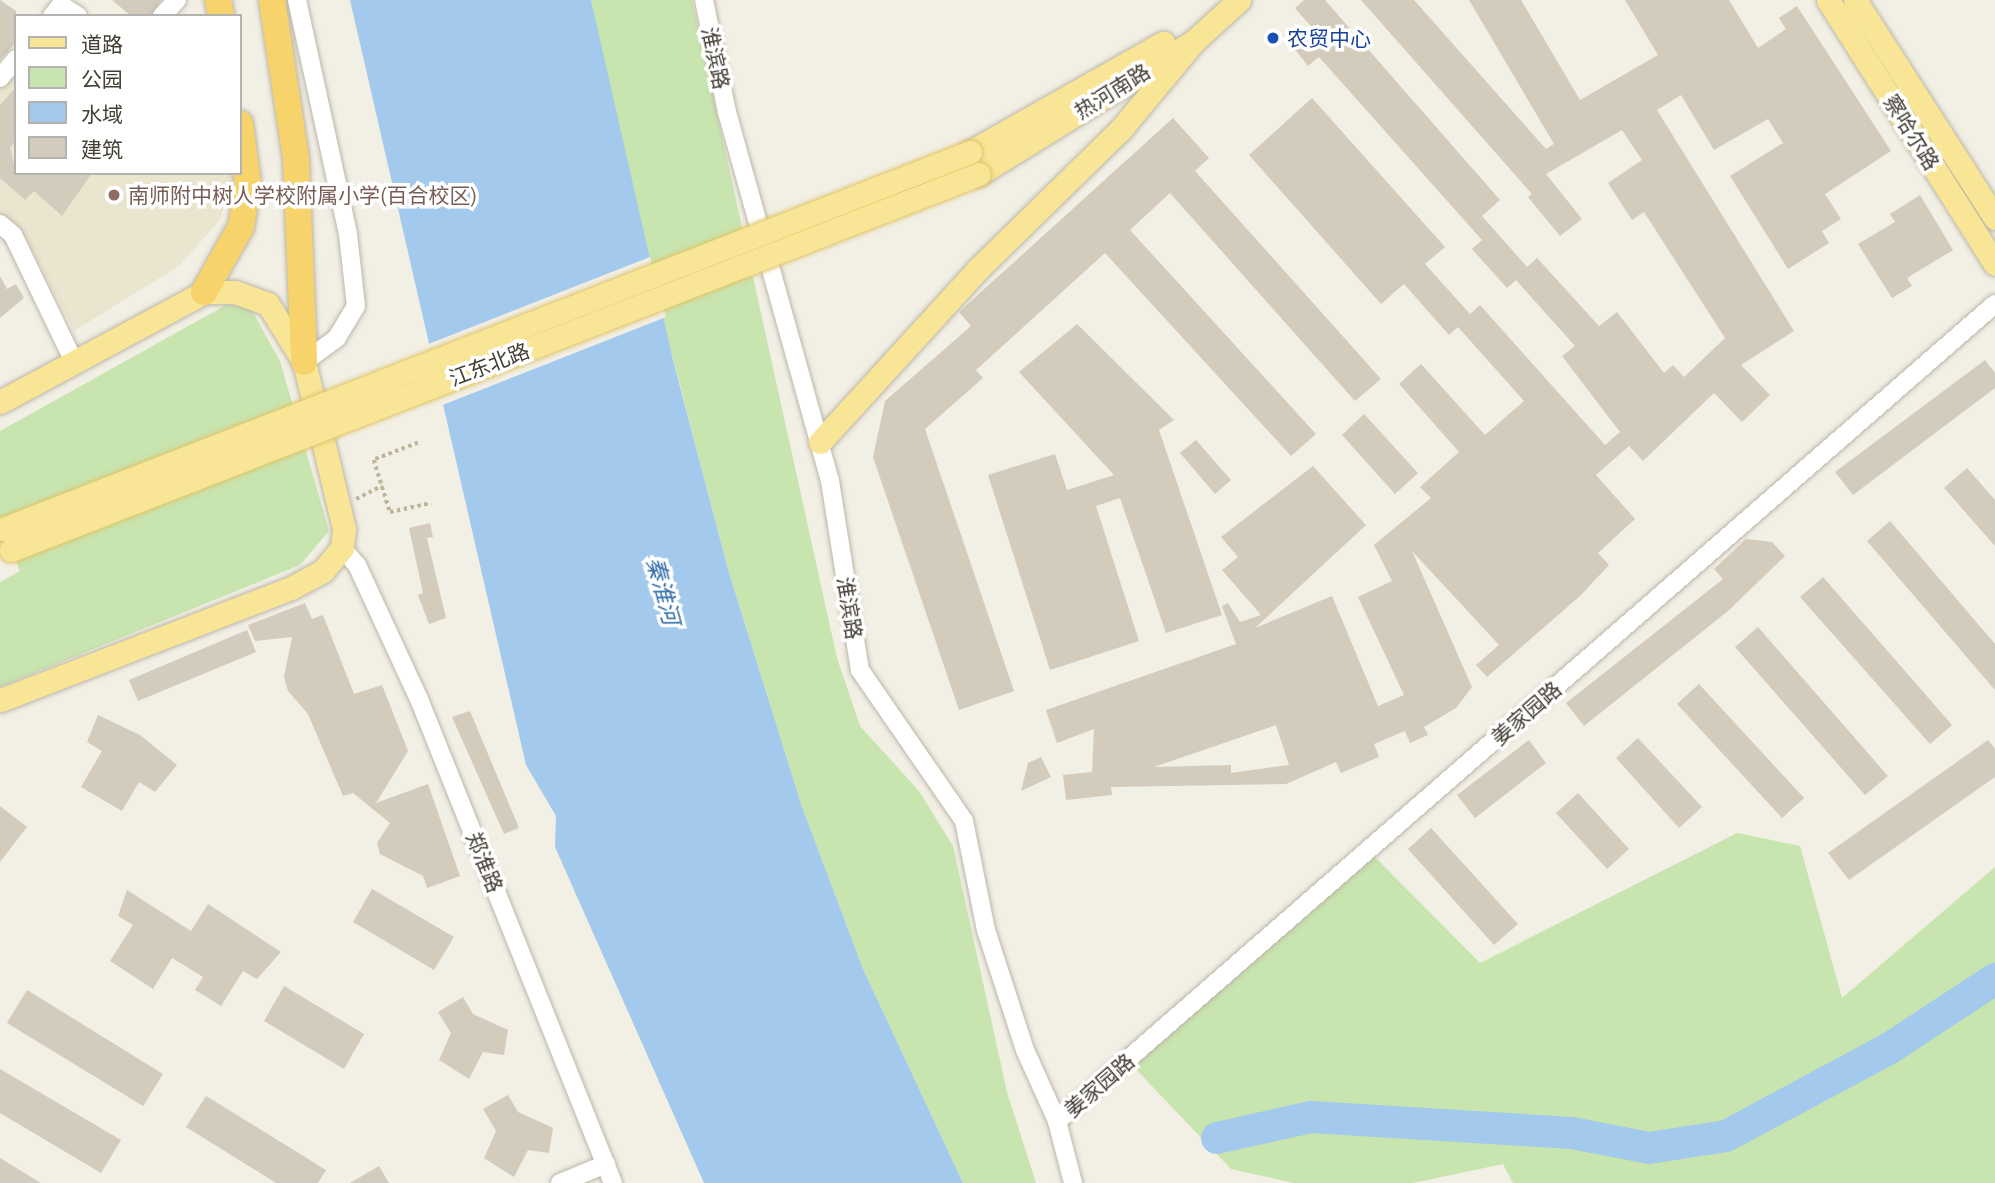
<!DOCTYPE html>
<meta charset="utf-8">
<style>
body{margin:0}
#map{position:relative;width:1995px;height:1183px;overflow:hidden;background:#f2efe5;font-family:Ubuntu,"Noto Sans SC",sans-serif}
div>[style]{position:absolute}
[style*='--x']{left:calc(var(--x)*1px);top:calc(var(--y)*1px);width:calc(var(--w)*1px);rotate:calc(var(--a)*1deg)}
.education>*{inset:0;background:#eae5cf}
.green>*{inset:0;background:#c8e4af}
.water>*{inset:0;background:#a3c9ec}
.pier>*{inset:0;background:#f2efe5}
.river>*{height:32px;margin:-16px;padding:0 16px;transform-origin:16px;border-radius:16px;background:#a3c9ec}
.building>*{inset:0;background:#d3cbbb}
.path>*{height:3.5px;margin-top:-1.75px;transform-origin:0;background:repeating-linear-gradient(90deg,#beb49a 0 3.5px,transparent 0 7px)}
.roads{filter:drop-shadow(0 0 2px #bcb7a8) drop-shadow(0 0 2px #bcb7a8)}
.minor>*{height:18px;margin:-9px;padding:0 9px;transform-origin:9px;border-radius:9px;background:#fff}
.major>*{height:23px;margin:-11.5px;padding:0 11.5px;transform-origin:11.5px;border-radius:11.5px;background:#f9e596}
.highway>*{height:26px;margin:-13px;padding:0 13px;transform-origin:13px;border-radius:13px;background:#f7d36b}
.bridges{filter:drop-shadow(0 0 2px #dec367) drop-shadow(0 0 2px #dec367)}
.major-bridge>*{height:23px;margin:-11.5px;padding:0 11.5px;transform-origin:11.5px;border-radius:11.5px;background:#f9e596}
.dots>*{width:19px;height:19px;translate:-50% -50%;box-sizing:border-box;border:4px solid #fff;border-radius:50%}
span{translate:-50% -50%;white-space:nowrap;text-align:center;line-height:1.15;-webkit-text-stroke:7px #fff;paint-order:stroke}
.transit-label{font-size:21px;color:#164399}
.left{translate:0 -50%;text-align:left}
.street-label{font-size:21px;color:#443f35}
.education-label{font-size:21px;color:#785e54}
.water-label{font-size:23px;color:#336faa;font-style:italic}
.legend{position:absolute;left:14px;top:14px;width:228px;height:161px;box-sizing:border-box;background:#fff;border:2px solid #b4b2ae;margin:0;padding:9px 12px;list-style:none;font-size:21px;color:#443f35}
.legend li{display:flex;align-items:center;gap:14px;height:35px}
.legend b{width:35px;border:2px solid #b4b2ae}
</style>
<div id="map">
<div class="education">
<div style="clip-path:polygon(16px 71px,16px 173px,236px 173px,219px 221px,179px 266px,74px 331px,26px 238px,0 216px,0 89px)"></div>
</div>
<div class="green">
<div style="clip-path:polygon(591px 0,692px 0,837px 658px,860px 726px,919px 791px,953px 846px,1007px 1092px,1036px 1183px,963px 1183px,863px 969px,802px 807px,729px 573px,628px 186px)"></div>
<div style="clip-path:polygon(226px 305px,250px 307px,280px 361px,329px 531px,300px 565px,0 687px,0 582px,20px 571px,0 521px,0 431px)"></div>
<div style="clip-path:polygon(1737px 833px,1800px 846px,1842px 998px,1995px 867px,1995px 1183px,1513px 1183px,1503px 1164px,1413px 1183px,1294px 1183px,1231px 1169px,1127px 1060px,1368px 850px,1480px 963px)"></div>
</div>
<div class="water">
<div style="clip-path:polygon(350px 0,591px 0,674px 364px,729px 573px,802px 807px,863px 969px,963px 1183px,704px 1183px,555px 847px,556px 816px,526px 765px)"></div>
</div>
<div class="pier">
<div style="clip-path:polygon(650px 257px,666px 317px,440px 406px,426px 345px)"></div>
</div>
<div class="river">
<div style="--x:1217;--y:1138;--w:96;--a:-12.6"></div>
<div style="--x:1311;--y:1117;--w:261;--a:3.5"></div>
<div style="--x:1572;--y:1133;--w:78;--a:11"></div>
<div style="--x:1649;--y:1148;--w:78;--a:-8.9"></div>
<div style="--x:1726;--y:1136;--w:186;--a:-28.2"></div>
<div style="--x:1890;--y:1048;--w:126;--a:-33.3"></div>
</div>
<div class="building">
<div style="clip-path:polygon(0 0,16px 11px,16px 43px,0 60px)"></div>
<div style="clip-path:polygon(112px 0,161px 0,151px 16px,131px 16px)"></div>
<div style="clip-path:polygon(evenodd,1304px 0,1325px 0,1500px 200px,1482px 216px,1527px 267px,1537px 258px,1599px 326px,1617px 312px,1664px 373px,1673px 365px,1684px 377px,1725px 338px,1644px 212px,1632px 220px,1608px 183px,1642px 160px,1622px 130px,1546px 174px,1582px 219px,1560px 236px,1528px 197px,1532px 194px,1361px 0,1414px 0,1546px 149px,1554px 144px,1469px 0,1521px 0,1580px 100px,1658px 55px,1625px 0,1729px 0,1758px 48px,1786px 29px,1779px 18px,1797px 6px,1891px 151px,1825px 194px,1841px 219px,1822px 231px,1829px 243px,1788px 269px,1730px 176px,1783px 143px,1768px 119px,1714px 150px,1681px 95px,1657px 110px,1794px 331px,1741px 365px,1770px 395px,1742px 422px,1714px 393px,1643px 461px,1629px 446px,1596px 475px,1635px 519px,1598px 553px,1609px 565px,1580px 596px,1487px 677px,1476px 665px,1499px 645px,1412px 551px,1472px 687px,1456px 708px,1424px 727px,1428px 735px,1410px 743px,1405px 731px,1374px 744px,1379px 757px,1341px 773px,1336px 762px,1286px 784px,1111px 787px,1112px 795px,1066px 800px,1063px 775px,1092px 772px,1094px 729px,1057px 743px,1046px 710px,1236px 644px,1222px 606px,1228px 603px,1240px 622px,1261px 615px,1222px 570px,1238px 557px,1221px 537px,1313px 466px,1366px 525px,1255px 628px,1332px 596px,1378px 706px,1404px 695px,1358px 597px,1392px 581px,1374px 545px,1431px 498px,1420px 487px,1459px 452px,1399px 384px,1421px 364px,1485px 435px,1524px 401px,1458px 327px,1449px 335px,1404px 284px,1381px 304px,1249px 155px,1312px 98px,1445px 247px,1425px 264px,1470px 314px,1480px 305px,1605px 445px,1620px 432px,1562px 356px,1575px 346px,1516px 280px,1507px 288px,1472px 249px,1482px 240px,1319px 57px,1308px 66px,1293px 47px,1314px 30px,1295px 8px,1304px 0,1276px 725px,1289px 765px,1231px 773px,1231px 765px,1154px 767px,1276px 725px)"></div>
<div style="clip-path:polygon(16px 87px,16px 141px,10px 147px,16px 173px,92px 173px,62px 216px,34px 191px,25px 200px,0 178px,0 105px)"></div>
<div style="clip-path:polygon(1173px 118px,1209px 158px,1195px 171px,1381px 379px,1355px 401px,1170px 193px,1130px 230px,1316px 434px,1291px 456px,1105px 253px,976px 370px,983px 378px,925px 429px,1014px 691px,959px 710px,873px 457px,885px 401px,971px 326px,959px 312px)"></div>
<div style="clip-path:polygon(1920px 195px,1953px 250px,1907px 278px,1912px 286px,1892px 298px,1858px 244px,1895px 222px,1890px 214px)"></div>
<div style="clip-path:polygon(0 276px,7px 289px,16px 284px,24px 298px,0 318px)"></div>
<div style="clip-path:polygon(1077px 324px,1174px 420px,1159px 430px,1222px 615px,1166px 633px,1120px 498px,1096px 506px,1139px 641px,1050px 670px,988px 475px,1055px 454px,1067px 490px,1114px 475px,1019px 372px)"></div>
<div style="clip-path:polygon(1985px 360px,1995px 373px,1995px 388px,1853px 495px,1835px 472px)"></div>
<div style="clip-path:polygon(1364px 414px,1418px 473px,1395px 494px,1342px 435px)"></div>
<div style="clip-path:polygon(1196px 440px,1231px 480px,1215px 494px,1180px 453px)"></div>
<div style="clip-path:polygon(1967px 468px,1995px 500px,1995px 546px,1944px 488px)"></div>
<div style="clip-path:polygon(1890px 521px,1995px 644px,1995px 690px,1867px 541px)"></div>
<div style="clip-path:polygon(430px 523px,433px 537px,427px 538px,446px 618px,429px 624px,418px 595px,423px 593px,409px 528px)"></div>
<div style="clip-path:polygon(1746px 539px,1772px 542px,1785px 556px,1728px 611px,1584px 726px,1566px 703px,1723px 579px,1714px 569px)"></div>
<div style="clip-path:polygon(1823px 577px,1952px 725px,1930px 744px,1800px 597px)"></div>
<div style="clip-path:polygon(305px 603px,312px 619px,323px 615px,354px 694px,382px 685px,408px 751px,376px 803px,428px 784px,460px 876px,427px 888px,423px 876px,380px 854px,377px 843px,390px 823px,353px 793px,343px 796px,308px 714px,288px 691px,284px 677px,292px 637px,255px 641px,248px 625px)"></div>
<div style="clip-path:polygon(1758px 627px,1888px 776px,1865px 795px,1735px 647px)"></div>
<div style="clip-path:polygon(247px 630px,256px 652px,138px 701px,129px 680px)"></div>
<div style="clip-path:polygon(1699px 684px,1804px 798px,1782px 818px,1677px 704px)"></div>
<div style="clip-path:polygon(470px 711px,519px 828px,504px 834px,452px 717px)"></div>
<div style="clip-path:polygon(98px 715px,140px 735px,177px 765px,155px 792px,139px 782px,122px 811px,81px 787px,102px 751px,87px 742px)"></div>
<div style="clip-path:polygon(1638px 738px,1702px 807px,1679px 828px,1616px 758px)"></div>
<div style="clip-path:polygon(1529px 740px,1546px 763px,1475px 818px,1457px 795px)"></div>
<div style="clip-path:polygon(1988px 740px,1995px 749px,1995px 777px,1849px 880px,1828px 853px)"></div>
<div style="clip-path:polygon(1041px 757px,1051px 777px,1021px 791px,1028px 763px)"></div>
<div style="clip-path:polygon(1578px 793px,1629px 849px,1607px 869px,1556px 813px)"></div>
<div style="clip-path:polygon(0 806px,27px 827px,0 862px)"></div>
<div style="clip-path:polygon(1431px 828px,1518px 924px,1494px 945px,1408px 849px)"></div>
<div style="clip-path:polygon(372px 889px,454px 937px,434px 970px,353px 922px)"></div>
<div style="clip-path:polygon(127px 890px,191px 931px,208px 904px,281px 952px,257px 979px,243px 971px,221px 1006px,195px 990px,203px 977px,172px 958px,153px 989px,110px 961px,133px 925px,118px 916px)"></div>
<div style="clip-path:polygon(284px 986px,364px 1034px,344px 1069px,264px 1021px)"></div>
<div style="clip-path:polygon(27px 990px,163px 1074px,143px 1106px,7px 1023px)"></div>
<div style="clip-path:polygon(463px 997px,473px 1014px,508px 1030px,504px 1055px,483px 1052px,469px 1079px,439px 1060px,451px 1033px,438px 1012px)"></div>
<div style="clip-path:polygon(0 1069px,121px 1140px,101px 1173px,0 1113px)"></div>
<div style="clip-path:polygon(508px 1095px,518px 1112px,553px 1128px,549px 1153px,528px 1150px,514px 1177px,484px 1158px,496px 1131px,483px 1109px)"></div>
<div style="clip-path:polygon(206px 1096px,326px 1170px,318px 1183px,276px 1183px,186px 1127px)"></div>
<div style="clip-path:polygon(0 1158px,41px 1183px,0 1183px)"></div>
<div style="clip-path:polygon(379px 1166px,389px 1183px,350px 1183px)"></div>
</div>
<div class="path">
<div style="--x:418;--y:443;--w:47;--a:158.9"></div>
<div style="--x:374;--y:460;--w:54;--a:72.9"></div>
<div style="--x:390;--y:512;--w:42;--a:-12.4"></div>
<div style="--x:356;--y:499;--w:29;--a:-27"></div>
</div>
<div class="roads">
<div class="minor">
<div style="--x:297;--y:0;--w:239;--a:77.7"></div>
<div style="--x:348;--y:234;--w:72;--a:83.7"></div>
<div style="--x:356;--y:306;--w:37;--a:121"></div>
<div style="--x:337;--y:338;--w:41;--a:144"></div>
<div style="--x:704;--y:0;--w:114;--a:78.4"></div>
<div style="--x:727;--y:112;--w:383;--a:74.4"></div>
<div style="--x:830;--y:481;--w:191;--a:81"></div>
<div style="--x:860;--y:670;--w:183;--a:55.4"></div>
<div style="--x:964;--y:821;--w:111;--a:78.6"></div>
<div style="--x:986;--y:930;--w:126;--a:72"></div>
<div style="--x:1025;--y:1050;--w:78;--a:65.7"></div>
<div style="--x:1057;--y:1121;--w:64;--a:75.5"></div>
<div style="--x:52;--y:16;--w:14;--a:-51"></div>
<div style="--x:61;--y:5;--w:20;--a:33"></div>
<div style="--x:162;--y:16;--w:22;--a:-47"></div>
<div style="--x:0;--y:78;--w:25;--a:-50"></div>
<div style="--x:0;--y:224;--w:17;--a:40"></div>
<div style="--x:13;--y:235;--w:143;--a:64.3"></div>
<div style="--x:342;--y:548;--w:23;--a:49"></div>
<div style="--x:357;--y:565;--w:148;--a:65.2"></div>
<div style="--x:419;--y:699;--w:521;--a:68.16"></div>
<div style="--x:1057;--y:1121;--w:1244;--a:-41.06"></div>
<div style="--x:560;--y:1183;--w:50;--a:-22.4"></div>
</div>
<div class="major">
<div style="--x:1828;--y:0;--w:312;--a:57.7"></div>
<div style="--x:1855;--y:0;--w:259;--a:57.3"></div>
<div style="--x:970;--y:152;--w:222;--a:-29.5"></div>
<div style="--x:979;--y:174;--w:253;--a:-31.7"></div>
<div style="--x:1194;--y:41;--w:61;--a:-42.3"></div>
<div style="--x:0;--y:402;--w:232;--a:-28.3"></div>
<div style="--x:204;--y:292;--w:31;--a:0"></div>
<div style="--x:235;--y:292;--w:35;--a:20"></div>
<div style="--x:268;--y:304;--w:68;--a:58.2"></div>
<div style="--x:304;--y:362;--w:172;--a:76.5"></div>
<div style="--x:344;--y:529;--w:19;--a:96"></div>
<div style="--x:342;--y:548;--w:30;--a:130"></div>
<div style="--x:323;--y:571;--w:36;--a:152"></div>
<div style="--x:291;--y:588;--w:312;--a:158.9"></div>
<div style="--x:820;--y:442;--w:236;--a:-47.6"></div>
<div style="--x:979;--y:268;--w:199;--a:-44.4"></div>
<div style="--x:1121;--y:129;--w:114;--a:-50.3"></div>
</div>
<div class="highway">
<div style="--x:218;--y:0;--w:16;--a:79"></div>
<div style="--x:272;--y:0;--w:161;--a:81.4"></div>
<div style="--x:296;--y:159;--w:203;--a:87.7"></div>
<div style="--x:204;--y:292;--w:75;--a:-60.4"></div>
<div style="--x:241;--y:227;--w:44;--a:-80.8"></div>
<div style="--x:248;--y:184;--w:61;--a:-97.6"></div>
</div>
</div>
<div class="bridges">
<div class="major-bridge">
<div style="--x:3;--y:529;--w:1038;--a:-21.3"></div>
<div style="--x:11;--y:550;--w:1038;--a:-21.23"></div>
</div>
</div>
<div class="dots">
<div style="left:1273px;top:38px;background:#1a4fb4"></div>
<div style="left:114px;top:195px;background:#8d6e63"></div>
</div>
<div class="transit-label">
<span class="left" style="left:1287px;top:38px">农贸中心</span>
</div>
<div class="street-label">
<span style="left:716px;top:58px;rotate:78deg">淮滨路</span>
<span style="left:1112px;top:91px;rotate:-32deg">热河南路</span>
<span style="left:1912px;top:132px;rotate:58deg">察哈尔路</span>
<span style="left:489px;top:364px;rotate:-21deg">江东北路</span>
<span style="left:850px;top:608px;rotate:81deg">淮滨路</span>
<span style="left:1526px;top:713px;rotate:-41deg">姜家园路</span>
<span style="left:485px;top:862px;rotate:68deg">郑淮路</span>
<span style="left:1099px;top:1085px;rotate:-41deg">姜家园路</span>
</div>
<div class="education-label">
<span class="left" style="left:128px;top:195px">南师附中树人学校附属小学(百合校区)</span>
</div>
<div class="water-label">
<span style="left:663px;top:591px;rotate:75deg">秦淮河</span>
</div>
<ul class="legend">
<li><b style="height:9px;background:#f9e596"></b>道路</li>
<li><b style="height:19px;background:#c8e4af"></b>公园</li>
<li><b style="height:19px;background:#a3c9ec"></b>水域</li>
<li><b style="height:19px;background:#d3cbbb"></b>建筑</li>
</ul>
</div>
